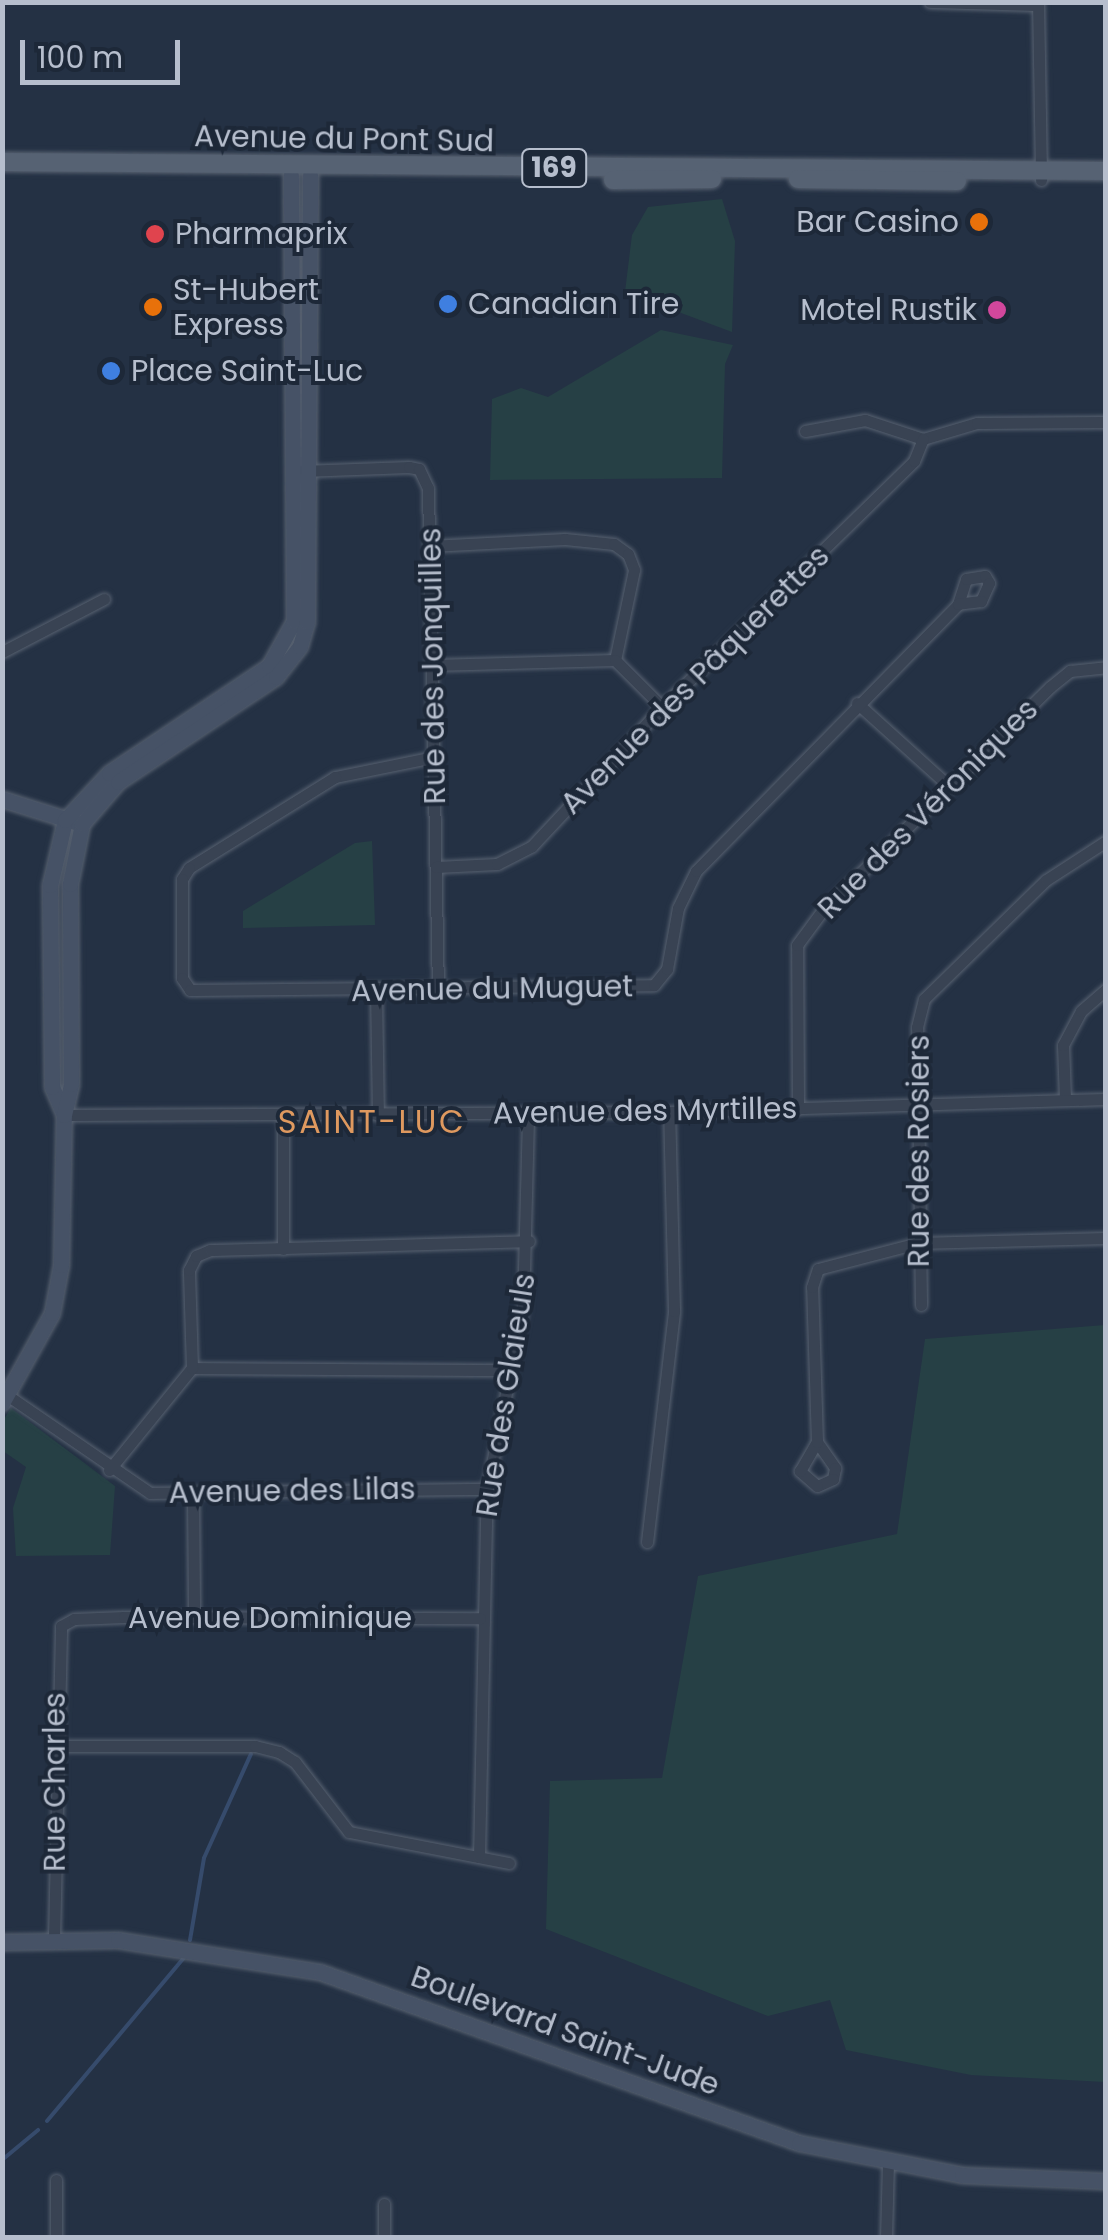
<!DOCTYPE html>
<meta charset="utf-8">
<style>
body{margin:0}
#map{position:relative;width:1108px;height:2240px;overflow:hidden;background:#243144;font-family:Poppins,sans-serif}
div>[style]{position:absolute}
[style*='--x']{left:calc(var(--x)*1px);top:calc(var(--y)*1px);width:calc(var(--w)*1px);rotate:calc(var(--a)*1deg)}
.green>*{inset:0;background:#264045}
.stream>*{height:4px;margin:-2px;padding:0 2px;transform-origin:2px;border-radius:2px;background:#364b6c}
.roads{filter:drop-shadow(0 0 2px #576170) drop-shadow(0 0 2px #576170)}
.street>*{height:11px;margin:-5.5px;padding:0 5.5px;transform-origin:5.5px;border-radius:5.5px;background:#394353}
.secondary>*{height:15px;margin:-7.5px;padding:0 7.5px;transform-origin:7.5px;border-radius:7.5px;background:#465266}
.primary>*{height:18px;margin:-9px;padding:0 9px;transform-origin:9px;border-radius:9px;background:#566273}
.dots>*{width:28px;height:28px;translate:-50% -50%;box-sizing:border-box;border:5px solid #1d2838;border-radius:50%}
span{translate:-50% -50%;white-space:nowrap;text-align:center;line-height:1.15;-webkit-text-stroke:8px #1d2838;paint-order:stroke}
.shield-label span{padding:2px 8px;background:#1d2838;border:2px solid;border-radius:8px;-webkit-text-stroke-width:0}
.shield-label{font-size:28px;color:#b6becd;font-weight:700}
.street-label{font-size:30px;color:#b6becd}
.poi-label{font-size:30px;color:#b6becd}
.right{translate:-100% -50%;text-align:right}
.left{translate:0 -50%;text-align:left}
.neighbourhood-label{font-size:32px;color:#df995f;letter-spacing:2.5px}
.frame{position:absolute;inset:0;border:5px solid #b6becd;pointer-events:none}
.scale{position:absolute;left:20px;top:40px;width:160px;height:45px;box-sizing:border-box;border:5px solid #b6becd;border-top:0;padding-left:12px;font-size:30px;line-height:35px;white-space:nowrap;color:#b6becd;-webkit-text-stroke:8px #1d2838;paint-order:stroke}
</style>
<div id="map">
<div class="green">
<div style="clip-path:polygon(722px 199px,735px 241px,732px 332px,625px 292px,632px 235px,648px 207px)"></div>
<div style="clip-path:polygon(661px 330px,733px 345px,725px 364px,722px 478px,490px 480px,492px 399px,521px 388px,548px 397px)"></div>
<div style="clip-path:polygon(372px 841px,375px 925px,243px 928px,243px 911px,355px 843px)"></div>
<div style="clip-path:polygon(1105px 1325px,1105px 2082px,971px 2075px,846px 2050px,830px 2000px,768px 2016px,546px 1929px,550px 1781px,662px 1778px,698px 1576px,897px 1534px,925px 1339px)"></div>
<div style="clip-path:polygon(11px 1408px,115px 1486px,110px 1555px,16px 1556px,13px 1508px,26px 1467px,3px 1451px,3px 1421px)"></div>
</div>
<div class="stream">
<div style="--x:190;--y:1940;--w:83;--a:-80.3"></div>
<div style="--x:204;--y:1858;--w:114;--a:-65.7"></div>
<div style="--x:47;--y:2121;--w:213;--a:-50"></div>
<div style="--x:2;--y:2160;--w:47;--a:-39.8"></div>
</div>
<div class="roads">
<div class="street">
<div style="--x:930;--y:2;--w:108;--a:1.6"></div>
<div style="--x:1038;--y:2;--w:178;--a:89"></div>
<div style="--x:805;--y:431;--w:61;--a:-10.4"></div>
<div style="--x:865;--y:420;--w:61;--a:18.1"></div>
<div style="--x:923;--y:439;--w:56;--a:-16.5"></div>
<div style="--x:977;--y:423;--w:129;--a:-0.4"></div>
<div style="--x:302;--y:471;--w:107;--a:-2.1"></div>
<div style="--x:409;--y:467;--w:10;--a:11"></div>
<div style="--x:419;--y:469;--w:21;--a:65"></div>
<div style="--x:428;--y:488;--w:502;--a:88.86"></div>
<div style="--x:430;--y:546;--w:135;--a:-3"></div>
<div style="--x:565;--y:539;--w:49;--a:5.8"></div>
<div style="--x:614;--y:544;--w:17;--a:36"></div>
<div style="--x:628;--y:554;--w:17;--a:69"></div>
<div style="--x:634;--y:570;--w:92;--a:101.9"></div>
<div style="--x:2;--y:652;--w:115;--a:-27.5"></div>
<div style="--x:433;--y:665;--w:182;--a:-1.6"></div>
<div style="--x:615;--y:660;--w:66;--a:45"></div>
<div style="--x:857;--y:703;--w:125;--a:42.1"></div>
<div style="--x:434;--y:757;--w:101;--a:168.6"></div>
<div style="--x:335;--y:777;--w:172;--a:148.1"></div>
<div style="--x:189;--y:868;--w:13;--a:122"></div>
<div style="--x:182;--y:879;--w:99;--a:90"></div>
<div style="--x:182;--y:978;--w:14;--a:56"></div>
<div style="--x:190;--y:990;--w:464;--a:-0.6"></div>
<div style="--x:654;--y:985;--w:21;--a:-51"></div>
<div style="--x:667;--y:969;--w:62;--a:-79.8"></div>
<div style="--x:678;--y:908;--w:41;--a:-64.1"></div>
<div style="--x:696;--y:871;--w:374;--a:-45.5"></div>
<div style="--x:958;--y:604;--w:26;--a:-72"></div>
<div style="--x:966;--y:579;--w:19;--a:-9"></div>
<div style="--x:985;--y:576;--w:8;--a:60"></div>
<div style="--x:989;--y:583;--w:20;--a:114"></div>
<div style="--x:981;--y:601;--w:23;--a:173"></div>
<div style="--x:436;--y:867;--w:61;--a:-2.8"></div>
<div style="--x:497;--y:864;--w:39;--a:-27"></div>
<div style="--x:532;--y:846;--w:190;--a:-46.9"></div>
<div style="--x:662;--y:707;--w:352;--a:-44.3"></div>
<div style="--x:914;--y:461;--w:24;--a:-68"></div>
<div style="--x:376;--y:991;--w:124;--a:89.1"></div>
<div style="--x:1065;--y:1099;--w:54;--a:-92.1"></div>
<div style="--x:1063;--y:1045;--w:38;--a:-62"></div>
<div style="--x:1081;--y:1011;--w:33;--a:-41"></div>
<div style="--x:798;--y:1109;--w:164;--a:-90.3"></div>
<div style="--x:797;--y:945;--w:42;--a:-53.7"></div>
<div style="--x:822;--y:911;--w:320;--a:-44.5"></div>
<div style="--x:1050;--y:687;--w:26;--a:-39"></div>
<div style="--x:1070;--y:671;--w:36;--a:-6"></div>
<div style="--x:64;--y:1115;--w:605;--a:-0.28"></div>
<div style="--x:669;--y:1112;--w:437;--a:-1.7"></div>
<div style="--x:283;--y:1118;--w:131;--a:90"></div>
<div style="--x:921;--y:1305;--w:278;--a:-90.8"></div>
<div style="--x:917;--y:1027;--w:29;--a:-76"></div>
<div style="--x:924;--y:999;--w:170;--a:-44.3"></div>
<div style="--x:1046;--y:880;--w:72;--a:-33"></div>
<div style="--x:192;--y:1368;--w:318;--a:0.4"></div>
<div style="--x:7;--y:1395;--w:173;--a:34.4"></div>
<div style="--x:150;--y:1493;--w:337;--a:-0.7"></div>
<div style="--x:817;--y:1442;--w:32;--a:55"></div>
<div style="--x:835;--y:1468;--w:11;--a:100"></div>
<div style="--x:833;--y:1479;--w:17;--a:156"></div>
<div style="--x:817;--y:1486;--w:23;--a:-139"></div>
<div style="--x:800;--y:1471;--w:34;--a:-60"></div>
<div style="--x:817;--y:1442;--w:155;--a:-91.8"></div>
<div style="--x:812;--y:1287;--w:19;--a:-72"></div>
<div style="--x:818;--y:1269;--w:103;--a:-14.6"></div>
<div style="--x:918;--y:1243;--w:188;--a:-1.5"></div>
<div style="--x:109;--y:1470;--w:132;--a:-50.9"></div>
<div style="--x:192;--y:1368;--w:98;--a:-91.8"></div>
<div style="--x:189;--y:1270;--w:16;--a:-63"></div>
<div style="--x:196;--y:1256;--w:15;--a:-23"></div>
<div style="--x:210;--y:1250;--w:319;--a:-1.6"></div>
<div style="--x:193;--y:1493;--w:124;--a:89.5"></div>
<div style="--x:647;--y:1542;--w:233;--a:-83.3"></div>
<div style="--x:674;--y:1311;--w:199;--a:-91.4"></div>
<div style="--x:55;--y:1746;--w:200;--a:0"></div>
<div style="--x:255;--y:1746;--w:25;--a:14"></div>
<div style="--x:279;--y:1752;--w:19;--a:32"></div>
<div style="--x:295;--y:1762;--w:88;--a:52.4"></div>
<div style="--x:349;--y:1832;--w:163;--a:11"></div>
<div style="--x:479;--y:1857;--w:368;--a:-88.8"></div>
<div style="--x:487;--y:1489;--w:185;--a:-78.8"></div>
<div style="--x:523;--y:1308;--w:195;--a:-88.5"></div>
<div style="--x:54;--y:1939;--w:313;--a:-88.7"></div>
<div style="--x:61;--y:1626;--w:15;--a:-28"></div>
<div style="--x:74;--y:1619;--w:50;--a:-2.3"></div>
<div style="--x:124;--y:1617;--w:356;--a:0.2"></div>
<div style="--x:56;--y:2238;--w:58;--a:-90"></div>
<div style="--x:384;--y:2238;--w:34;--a:-90"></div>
<div style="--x:886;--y:2238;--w:77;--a:-88.5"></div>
</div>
<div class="secondary">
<div style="--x:2;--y:799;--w:77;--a:17.5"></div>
<div style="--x:64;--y:1115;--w:30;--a:-113"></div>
<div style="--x:52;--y:1087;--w:202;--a:-90.6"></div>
<div style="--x:50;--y:885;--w:67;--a:-77"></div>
<div style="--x:65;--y:820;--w:64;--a:-46.9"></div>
<div style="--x:109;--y:773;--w:192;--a:-33.8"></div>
<div style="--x:269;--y:666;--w:51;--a:-60.9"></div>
<div style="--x:294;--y:621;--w:446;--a:-90.4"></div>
<div style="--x:2;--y:1403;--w:103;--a:-60.9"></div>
<div style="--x:52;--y:1313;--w:49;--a:-79.4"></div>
<div style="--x:61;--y:1265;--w:150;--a:-88.9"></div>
<div style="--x:64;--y:1115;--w:32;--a:-77"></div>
<div style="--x:71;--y:1084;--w:200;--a:-90.3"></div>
<div style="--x:70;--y:884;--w:61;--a:-78.7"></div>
<div style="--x:82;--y:824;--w:55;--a:-49.4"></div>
<div style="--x:118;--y:782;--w:190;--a:-33.6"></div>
<div style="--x:276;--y:677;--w:39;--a:-52"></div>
<div style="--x:300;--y:646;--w:25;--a:-74"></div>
<div style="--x:307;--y:622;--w:447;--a:-89.6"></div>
<div style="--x:2;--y:1942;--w:116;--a:-1"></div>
<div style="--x:118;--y:1940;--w:205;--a:9"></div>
<div style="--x:320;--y:1972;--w:509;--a:19.65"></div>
<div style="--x:799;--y:2143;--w:166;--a:11.1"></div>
<div style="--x:962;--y:2175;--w:144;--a:2.4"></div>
</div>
<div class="primary">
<div style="--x:2;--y:162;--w:1104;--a:0.47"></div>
<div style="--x:798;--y:179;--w:159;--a:0.7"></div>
<div style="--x:613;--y:180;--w:99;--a:-0.6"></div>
</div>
</div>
<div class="dots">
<div style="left:979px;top:222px;background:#e8710a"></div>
<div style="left:155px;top:234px;background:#e0444e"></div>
<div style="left:448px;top:304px;background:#3f7fe0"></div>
<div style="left:153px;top:307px;background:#e8710a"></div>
<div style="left:997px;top:310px;background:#d1479c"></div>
<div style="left:111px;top:371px;background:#3f7fe0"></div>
</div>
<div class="shield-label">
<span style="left:554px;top:168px">169</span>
</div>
<div class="street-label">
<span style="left:344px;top:139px;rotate:1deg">Avenue du Pont Sud</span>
<span style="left:433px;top:666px;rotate:-91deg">Rue des Jonquilles</span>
<span style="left:695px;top:680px;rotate:-45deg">Avenue des Pâquerettes</span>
<span style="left:928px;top:809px;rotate:-45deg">Rue des Véroniques</span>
<span style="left:492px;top:989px;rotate:-1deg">Avenue du Muguet</span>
<span style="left:645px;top:1111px;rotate:-1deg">Avenue des Myrtilles</span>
<span style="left:919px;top:1151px;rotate:-90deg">Rue des Rosiers</span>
<span style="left:506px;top:1395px;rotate:-81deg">Rue des Glaieuls</span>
<span style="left:292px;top:1491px;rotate:-1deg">Avenue des Lilas</span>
<span style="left:270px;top:1618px">Avenue Dominique</span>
<span style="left:55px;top:1782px;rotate:-90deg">Rue Charles</span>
<span style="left:565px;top:2031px;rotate:20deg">Boulevard Saint-Jude</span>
</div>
<div class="poi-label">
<span class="right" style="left:959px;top:222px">Bar Casino</span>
<span class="left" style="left:175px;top:234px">Pharmaprix</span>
<span class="left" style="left:173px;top:307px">St-Hubert<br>Express</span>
<span class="left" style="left:468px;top:304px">Canadian Tire</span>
<span class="right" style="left:977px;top:310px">Motel Rustik</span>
<span class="left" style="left:131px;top:371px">Place Saint-Luc</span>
</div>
<div class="neighbourhood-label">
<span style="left:372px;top:1122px">SAINT-LUC</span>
</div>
<div class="frame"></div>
<div class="scale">100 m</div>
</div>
